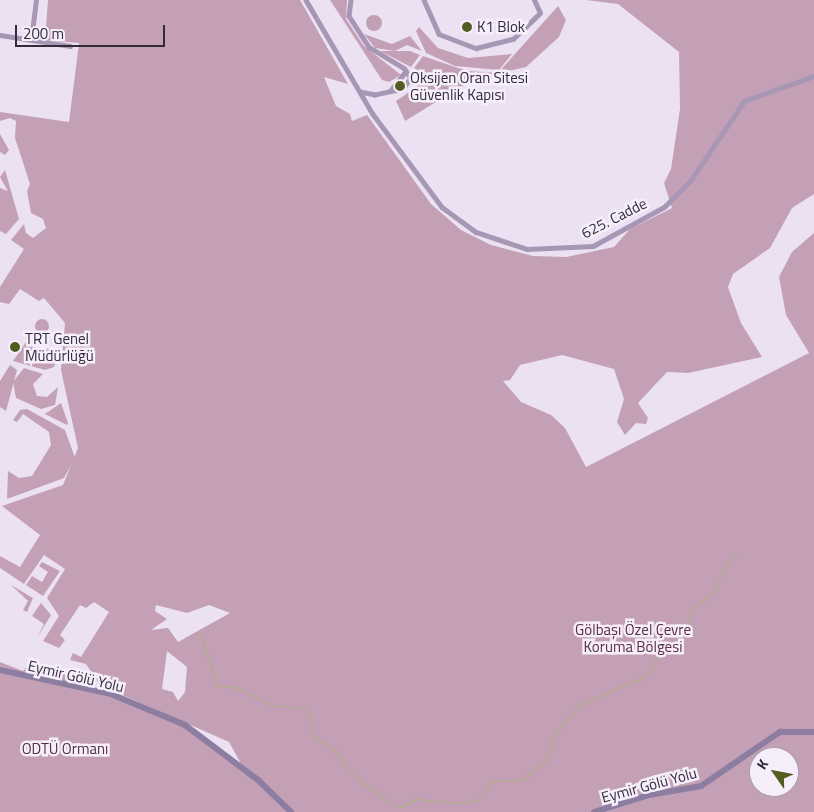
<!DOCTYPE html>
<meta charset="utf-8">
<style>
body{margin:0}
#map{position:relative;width:814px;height:812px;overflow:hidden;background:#ece1f3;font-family:"Titillium Web",sans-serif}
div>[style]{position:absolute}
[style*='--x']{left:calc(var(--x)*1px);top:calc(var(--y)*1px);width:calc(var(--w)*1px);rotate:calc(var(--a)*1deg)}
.green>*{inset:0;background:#c3a0b5}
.round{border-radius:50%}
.stream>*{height:1px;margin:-0.5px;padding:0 0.5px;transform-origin:0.5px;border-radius:0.5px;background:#abb180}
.street>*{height:4.5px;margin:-2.25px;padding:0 2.25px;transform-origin:2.25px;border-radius:2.25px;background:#a797b5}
.secondary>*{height:6px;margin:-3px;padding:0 3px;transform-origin:3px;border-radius:3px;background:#8d7da0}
.dots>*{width:14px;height:14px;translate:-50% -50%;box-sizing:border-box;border:2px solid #f6eefb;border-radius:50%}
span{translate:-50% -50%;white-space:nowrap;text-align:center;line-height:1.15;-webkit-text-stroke:5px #f6eefb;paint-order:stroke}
.poi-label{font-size:15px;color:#312b3a}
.left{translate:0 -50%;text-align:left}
.street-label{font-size:15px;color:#312b3a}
.park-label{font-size:15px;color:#592f46}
.north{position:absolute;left:749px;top:747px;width:50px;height:50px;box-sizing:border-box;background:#f6eefb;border:1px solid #a7a0ae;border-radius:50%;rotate:303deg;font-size:14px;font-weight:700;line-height:20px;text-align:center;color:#312b3a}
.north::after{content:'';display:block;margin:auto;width:18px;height:22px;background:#535c20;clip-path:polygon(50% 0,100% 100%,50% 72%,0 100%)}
.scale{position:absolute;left:15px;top:25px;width:150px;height:22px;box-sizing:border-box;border:2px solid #312b3a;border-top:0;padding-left:6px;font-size:15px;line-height:18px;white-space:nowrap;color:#312b3a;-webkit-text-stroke:4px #f6eefb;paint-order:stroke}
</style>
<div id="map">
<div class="green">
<div style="clip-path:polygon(evenodd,48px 0,300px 0,348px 84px,324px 77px,336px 106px,350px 114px,352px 121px,367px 115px,431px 204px,461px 230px,491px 245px,533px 256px,566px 257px,614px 247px,630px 229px,672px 208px,664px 183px,671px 169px,680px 109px,679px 52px,618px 4px,586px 0,814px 0,814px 194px,792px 208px,770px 248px,733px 274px,728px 287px,741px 323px,762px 357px,688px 373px,667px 372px,638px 403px,648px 418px,646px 424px,636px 423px,625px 435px,617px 422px,624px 399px,614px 369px,562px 355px,520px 365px,510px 380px,503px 381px,521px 402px,551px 415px,565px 428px,586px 467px,809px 353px,786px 315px,779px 277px,792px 252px,814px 233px,814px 812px,0 812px,0 670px,100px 692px,185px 725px,238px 765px,240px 762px,229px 742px,100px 685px,86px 664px,70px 660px,73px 653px,81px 657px,109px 612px,94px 602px,86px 608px,80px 605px,60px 635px,65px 640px,59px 648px,43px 641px,59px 616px,47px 598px,65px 569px,44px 555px,24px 584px,0 568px,0 556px,20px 567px,40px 535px,2px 506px,63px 485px,78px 448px,61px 370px,65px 323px,44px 298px,39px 301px,20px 289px,9px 304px,0 302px,0 287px,24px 249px,11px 240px,24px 224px,26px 233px,33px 238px,46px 228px,43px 219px,31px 213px,27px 191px,30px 184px,15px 138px,16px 121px,10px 118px,0 121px,0 112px,69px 122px,79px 43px,45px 40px,48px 0,156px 605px,187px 613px,209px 605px,230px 613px,178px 642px,168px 628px,151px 630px,167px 619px,155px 611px,156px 605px,48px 0,167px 651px,187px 667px,185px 692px,178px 701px,173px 692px,162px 689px,167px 651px,48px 0,759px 757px,789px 757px,789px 787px,759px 787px,759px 757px)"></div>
<div style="clip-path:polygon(330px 0,347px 0,346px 19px,364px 46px,401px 75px,389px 82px,382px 80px)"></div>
<div style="clip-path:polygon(558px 6px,566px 20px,559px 37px,526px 67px,475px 78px,405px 121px,396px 101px,421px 84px,422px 73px,414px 68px,423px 56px,467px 71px,498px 73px)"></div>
<div class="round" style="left:366px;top:15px;width:16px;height:16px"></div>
<div style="clip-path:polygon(419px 27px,438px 48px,468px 58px,512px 54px,499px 70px,455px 66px,426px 53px,416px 31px)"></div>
<div style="clip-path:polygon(364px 34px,392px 44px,410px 36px,422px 51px,407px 45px,395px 51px,375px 48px)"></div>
<div style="clip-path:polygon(380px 51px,410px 51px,420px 55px,411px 67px)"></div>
<div style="clip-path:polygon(0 134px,9px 150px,5px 155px,0 152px)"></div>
<div style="clip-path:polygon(5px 170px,19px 219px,6px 234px,0 231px,0 188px,8px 191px,0 177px)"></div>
<div class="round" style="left:35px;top:319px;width:14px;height:14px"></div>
<div style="clip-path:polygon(26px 342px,39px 351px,49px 349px,51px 357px,57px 358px,54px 367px,45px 370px,13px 361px)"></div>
<div style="clip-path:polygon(10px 365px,17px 370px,6px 411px,0 407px,0 381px)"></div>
<div style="clip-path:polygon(24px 368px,43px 374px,33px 384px,37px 396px,47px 397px,58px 387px,55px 405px,41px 409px,16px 398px,13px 382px)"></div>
<div style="clip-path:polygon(61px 403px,68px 423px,67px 425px,45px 414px)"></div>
<div style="clip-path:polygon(27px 409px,65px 430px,75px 458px,64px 478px,7px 499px,8px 471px,19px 478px,32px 476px,51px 445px,49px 432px,26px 416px,23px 414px,17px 422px,13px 420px,20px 410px)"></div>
<div style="clip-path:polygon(42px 562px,60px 571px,43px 596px,26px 585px,32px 576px,42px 582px,48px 572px,39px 566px)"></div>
<div style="clip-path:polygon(11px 585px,33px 598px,27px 612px,23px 610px,28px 601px)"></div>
<div style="clip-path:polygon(41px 603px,51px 615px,37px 638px,44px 624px,32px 616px)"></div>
<div style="clip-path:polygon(0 662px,23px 671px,28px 666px,72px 674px,69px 685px,0 668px)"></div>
</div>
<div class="stream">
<div style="--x:200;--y:632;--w:57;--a:72.5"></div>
<div style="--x:217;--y:686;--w:21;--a:5"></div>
<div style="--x:238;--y:688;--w:37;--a:27"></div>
<div style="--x:271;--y:705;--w:32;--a:5"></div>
<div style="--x:303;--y:708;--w:10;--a:45"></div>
<div style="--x:310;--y:715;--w:21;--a:82"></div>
<div style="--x:313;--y:736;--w:29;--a:35"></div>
<div style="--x:337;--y:753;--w:31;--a:53"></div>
<div style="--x:356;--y:778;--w:44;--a:35.8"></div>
<div style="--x:392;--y:804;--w:9;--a:18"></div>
<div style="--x:401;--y:807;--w:17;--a:-28"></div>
<div style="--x:416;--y:799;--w:45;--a:5.1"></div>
<div style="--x:461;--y:803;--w:16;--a:-11"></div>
<div style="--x:477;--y:800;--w:23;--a:-56"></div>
<div style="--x:490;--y:781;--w:32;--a:-2"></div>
<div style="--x:522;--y:780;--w:33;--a:-40"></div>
<div style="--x:547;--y:759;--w:27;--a:-73"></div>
<div style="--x:555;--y:733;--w:37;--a:-49"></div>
<div style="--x:579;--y:705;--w:74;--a:-23.1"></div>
<div style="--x:647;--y:676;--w:30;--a:-63"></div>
<div style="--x:661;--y:649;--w:25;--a:-32"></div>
<div style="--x:682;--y:636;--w:31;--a:-68"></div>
<div style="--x:694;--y:607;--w:26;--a:-37"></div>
<div style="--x:715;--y:591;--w:23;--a:-70"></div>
<div style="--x:723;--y:569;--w:22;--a:-51"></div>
</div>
<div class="street">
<div style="--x:306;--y:0;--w:132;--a:59.6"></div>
<div style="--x:373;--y:114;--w:116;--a:53.4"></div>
<div style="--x:442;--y:207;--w:42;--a:36.3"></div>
<div style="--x:476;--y:232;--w:54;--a:18.4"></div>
<div style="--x:527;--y:249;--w:66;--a:-2.6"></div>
<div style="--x:593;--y:246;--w:81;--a:-28.8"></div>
<div style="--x:664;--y:207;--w:38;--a:-45"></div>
<div style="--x:691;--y:180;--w:95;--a:-56.1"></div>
<div style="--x:744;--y:101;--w:74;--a:-19.7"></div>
<div style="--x:351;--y:0;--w:16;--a:97"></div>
<div style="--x:349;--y:16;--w:37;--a:57"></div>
<div style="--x:369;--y:47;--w:41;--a:31"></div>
<div style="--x:404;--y:68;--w:12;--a:55"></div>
<div style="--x:411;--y:78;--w:14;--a:126"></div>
<div style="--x:403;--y:89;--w:29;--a:168"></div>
<div style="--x:375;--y:95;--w:15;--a:-169"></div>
<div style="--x:424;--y:0;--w:37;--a:66"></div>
<div style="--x:439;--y:34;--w:40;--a:21"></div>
<div style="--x:476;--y:48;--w:38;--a:-14"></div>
<div style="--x:513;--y:39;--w:37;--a:-44"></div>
<div style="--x:540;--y:13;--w:14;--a:-115"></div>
<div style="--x:0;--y:35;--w:71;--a:8.9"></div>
<div style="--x:31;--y:40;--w:40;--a:-82.9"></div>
<div style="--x:391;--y:90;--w:24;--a:-52"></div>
</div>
<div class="secondary">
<div style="--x:0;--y:670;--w:114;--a:12.2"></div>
<div style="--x:111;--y:694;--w:80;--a:22.7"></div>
<div style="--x:185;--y:725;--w:91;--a:37"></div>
<div style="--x:258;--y:780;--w:46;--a:44.1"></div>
<div style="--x:594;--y:812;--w:58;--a:-17.2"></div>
<div style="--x:649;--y:795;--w:53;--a:-9.8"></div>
<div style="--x:701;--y:786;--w:96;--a:-34.4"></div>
<div style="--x:780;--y:732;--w:34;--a:0"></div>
</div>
<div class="dots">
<div style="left:467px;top:27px;background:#535c20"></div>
<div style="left:400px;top:86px;background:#535c20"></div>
<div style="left:15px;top:347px;background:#535c20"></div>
</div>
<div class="poi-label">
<span class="left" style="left:477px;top:27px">K1 Blok</span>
<span class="left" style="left:410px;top:86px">Oksijen Oran Sitesi<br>Güvenlik Kapısı</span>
<span class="left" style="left:25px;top:347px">TRT Genel<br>Müdürlüğü</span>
</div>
<div class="street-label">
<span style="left:614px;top:218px;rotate:-27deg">625. Cadde</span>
<span style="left:76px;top:676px;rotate:13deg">Eymir Gölü Yolu</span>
<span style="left:649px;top:785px;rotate:-15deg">Eymir Gölü Yolu</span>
</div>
<div class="park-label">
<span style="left:633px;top:638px">Gölbaşı Özel Çevre<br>Koruma Bölgesi</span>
<span style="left:65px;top:749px">ODTÜ Ormanı</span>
</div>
<div class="north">K</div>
<div class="scale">200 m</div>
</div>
